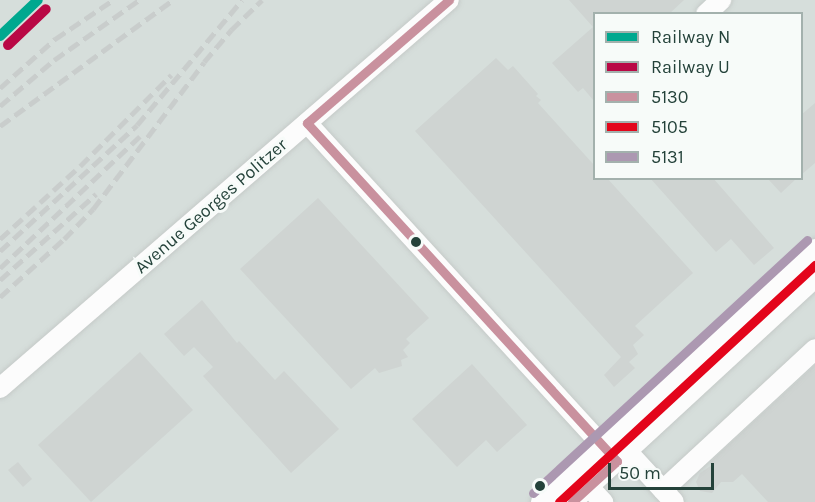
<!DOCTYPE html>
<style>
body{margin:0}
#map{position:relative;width:815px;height:502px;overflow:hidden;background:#e8edeb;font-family:Karla,sans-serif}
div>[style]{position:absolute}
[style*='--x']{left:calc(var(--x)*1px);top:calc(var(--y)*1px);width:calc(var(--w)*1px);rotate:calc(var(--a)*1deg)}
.built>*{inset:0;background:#d6dedb}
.building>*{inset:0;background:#cfd4d2}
.roads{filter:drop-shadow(0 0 2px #c5cac8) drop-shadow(0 0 2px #c5cac8)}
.minor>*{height:20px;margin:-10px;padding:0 10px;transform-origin:10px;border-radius:10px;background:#fcfcfc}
.rail>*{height:4.5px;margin-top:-2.25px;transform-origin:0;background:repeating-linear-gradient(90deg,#c9cdcc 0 12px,transparent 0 18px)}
.bus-1>*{height:9px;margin:-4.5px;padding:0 4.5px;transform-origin:4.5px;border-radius:4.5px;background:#c9919e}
.bus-2>*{height:9px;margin:-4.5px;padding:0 4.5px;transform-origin:4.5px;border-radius:4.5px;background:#e3051b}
.bus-3>*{height:9px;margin:-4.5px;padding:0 4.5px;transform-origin:4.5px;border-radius:4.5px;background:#ac98b1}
.rail-1>*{height:10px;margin:-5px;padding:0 5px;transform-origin:5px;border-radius:5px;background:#00a88f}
.rail-2>*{height:10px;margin:-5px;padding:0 5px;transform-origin:5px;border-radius:5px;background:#b90845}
.dots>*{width:16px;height:16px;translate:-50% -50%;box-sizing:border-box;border:3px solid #f7fbf9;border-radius:50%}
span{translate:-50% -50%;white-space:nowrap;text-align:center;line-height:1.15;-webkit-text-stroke:6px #f7fbf9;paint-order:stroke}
.street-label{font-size:18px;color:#24423a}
.legend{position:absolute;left:593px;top:12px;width:210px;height:168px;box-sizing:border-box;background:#f7fbf9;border:2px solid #a3b1ad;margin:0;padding:8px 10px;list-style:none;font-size:18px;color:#24423a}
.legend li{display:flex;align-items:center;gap:12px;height:30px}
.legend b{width:30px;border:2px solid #a3b1ad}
.scale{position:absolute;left:608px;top:463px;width:106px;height:27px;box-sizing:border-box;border:3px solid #24423a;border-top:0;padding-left:8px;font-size:18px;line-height:21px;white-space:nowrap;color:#24423a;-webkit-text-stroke:4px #f7fbf9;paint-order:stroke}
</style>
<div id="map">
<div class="built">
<div style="clip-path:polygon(evenodd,0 0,815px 0,815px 502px,0 502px,0 0,594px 14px,802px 14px,802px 178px,594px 178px,594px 14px)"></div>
</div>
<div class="building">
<div style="clip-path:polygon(569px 0,684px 0,669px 14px,594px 14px,594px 101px,583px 88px,578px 92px,552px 63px,593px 27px)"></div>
<div style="clip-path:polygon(496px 58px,508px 70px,513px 66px,538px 94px,536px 96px,541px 100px,538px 103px,594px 165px,594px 178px,607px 178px,693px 273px,635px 326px,644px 335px,633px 345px,638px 354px,629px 362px,635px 368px,614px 387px,604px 375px,621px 357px,415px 131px)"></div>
<div style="clip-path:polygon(815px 103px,815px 163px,801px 175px,801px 115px)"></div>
<div style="clip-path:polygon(650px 178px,713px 178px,774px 248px,754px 265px,731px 239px,716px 252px)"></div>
<div style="clip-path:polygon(767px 178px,797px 178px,781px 193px)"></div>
<div style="clip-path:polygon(318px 198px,429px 318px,406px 339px,410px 343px,403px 350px,408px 357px,401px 360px,402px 366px,379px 373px,375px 368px,351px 389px,240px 269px)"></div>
<div style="clip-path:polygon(202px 300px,237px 343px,239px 341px,275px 380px,284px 371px,339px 429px,291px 473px,203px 376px,213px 367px,194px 347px,184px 356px,164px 334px)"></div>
<div style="clip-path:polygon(140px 352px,193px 410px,91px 502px,38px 445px)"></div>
<div style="clip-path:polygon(472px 364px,527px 425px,497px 452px,486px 440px,457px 467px,412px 419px)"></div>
<div style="clip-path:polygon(815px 365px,815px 502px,768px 502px,742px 474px,733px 482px,721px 482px,712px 493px,700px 491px,696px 482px,700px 473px,712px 465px,710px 462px)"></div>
<div style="clip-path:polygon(18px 462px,32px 479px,23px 487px,8px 470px)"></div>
</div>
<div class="roads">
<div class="minor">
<div style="--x:706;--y:14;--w:21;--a:-43"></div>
<div style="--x:307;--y:123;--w:459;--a:47.5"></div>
<div style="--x:0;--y:388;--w:593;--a:-40.83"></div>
<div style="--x:627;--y:451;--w:69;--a:47.3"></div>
<div style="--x:589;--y:487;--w:21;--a:47"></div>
<div style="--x:663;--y:490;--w:207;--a:-42.8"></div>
<div style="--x:541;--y:502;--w:373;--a:-42.7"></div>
<div style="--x:572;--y:502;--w:330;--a:-42.7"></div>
</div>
</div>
<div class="rail">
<div style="--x:0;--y:88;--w:74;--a:-41.7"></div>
<div style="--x:55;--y:39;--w:70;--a:-33.9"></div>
<div style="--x:0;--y:106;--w:71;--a:-40.4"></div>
<div style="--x:54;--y:60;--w:104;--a:-35.2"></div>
<div style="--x:0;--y:126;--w:214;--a:-36.1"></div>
<div style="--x:0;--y:239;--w:108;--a:-42.4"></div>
<div style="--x:80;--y:166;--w:129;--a:-45"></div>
<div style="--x:0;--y:251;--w:186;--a:-42.6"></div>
<div style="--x:137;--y:125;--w:163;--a:-50"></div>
<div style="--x:0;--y:268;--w:192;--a:-43.3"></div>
<div style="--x:0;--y:280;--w:129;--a:-41.9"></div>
<div style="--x:0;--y:297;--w:86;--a:-42.2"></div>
<div style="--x:64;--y:239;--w:42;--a:-46"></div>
<div style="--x:93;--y:209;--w:184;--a:-52.9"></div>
<div style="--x:204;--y:62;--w:42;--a:-49.8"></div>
<div style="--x:231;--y:30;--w:43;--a:-44.1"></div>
</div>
<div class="bus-1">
<div style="--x:307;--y:123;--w:459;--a:47.5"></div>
<div style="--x:617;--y:461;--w:61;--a:137.7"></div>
<div style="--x:307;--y:123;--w:188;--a:-40.9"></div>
</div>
<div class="bus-2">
<div style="--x:559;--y:502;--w:349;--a:-42.8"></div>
</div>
<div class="bus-3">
<div style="--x:533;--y:493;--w:373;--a:-42.7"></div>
</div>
<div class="rail-1">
<div style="--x:0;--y:36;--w:52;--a:-43.5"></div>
</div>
<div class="rail-2">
<div style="--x:8;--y:45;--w:52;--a:-43.5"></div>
</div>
<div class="dots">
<div style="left:416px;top:242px;background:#24423a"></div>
<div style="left:540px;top:486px;background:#24423a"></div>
</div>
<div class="street-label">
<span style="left:211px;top:206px;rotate:-41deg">Avenue Georges Politzer</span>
</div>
<ul class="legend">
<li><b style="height:8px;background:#00a88f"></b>Railway N</li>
<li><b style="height:8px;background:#b90845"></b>Railway U</li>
<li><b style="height:8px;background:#c9919e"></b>5130</li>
<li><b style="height:8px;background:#e3051b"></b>5105</li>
<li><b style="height:8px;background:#ac98b1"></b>5131</li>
</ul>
<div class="scale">50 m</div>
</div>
